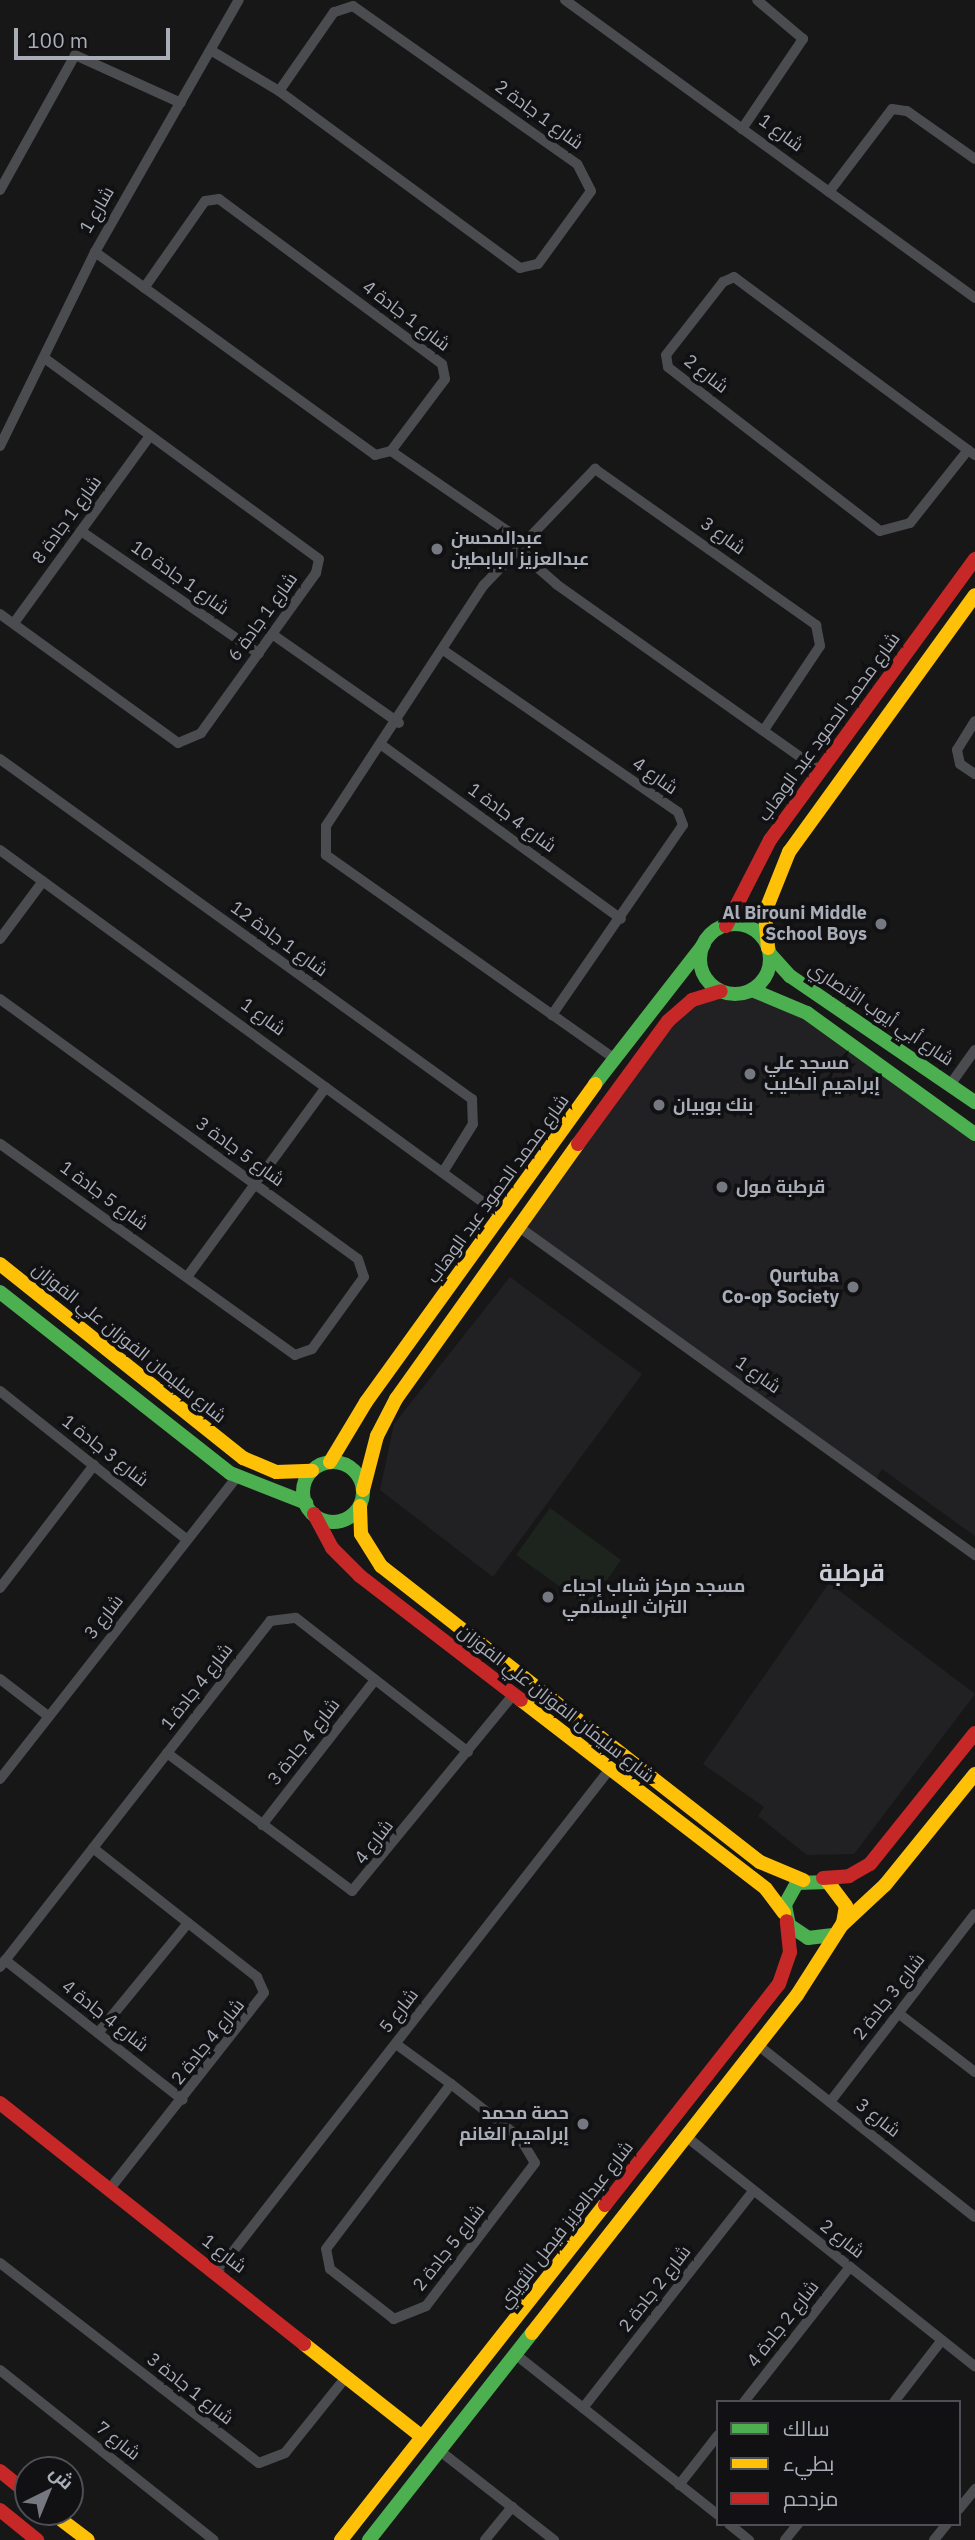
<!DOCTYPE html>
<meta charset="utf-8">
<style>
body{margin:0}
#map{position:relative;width:975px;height:2540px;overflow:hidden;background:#171717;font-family:"IBM Plex Sans",Cairo,sans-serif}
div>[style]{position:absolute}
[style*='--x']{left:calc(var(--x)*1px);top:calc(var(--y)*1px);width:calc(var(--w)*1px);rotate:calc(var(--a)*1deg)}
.built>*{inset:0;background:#212123}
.green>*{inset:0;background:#1d241e}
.street>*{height:10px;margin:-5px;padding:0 5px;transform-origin:5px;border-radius:5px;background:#4b4c50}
.fast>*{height:14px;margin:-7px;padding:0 7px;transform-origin:7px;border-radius:7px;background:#4caf50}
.fast>.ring{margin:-7px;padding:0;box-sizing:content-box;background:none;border:14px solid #4caf50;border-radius:50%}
.slow>*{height:14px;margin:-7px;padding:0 7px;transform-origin:7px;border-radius:7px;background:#ffc107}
.jam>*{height:14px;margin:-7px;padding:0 7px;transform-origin:7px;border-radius:7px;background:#c62828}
.dots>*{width:19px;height:19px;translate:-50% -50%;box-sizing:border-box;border:4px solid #111113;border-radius:50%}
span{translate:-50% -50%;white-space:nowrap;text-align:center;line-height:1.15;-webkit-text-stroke:7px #111113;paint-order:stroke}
.street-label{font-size:18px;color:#a8adb8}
.poi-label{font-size:18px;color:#a8adb8;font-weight:700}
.left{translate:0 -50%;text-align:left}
.right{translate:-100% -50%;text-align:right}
.district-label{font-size:24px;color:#c9ccd4;font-weight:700}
.legend{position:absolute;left:716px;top:2400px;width:245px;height:126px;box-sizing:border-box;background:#111113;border:2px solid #4d4f55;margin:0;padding:9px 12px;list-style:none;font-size:21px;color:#a8adb8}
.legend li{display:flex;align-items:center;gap:14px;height:35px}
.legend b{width:35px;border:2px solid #4d4f55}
.north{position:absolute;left:14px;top:2456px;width:70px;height:70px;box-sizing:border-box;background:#111113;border:2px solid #4d4f55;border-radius:50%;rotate:43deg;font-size:19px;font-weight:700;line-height:28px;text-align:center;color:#a8adb8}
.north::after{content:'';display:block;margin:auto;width:24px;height:32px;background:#757880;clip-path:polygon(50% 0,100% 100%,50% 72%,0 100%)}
.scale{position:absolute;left:14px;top:28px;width:156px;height:32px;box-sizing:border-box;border:4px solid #a8adb8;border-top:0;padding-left:9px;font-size:21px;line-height:24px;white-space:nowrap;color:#a8adb8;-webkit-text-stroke:5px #111113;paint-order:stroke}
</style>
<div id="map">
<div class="built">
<div style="clip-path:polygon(752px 990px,777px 997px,975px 1134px,975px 1536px,882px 1469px,874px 1482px,519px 1227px,679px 1010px)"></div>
<div style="clip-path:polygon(510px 1277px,642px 1374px,493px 1577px,380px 1490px,394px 1424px)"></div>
<div style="clip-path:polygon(829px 1583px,975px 1694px,854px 1854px,807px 1855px,758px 1816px,764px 1807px,703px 1764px)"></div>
</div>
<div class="green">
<div style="clip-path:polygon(550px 1508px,621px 1560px,588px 1607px,516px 1555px)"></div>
</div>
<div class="street">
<div style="--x:565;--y:0;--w:507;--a:36.01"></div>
<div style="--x:212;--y:51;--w:78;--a:30.8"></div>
<div style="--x:279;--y:91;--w:299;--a:36.3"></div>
<div style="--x:520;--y:268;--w:18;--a:-13"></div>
<div style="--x:538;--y:264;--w:90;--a:-54"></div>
<div style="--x:591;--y:191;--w:30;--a:-117"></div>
<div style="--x:577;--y:164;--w:274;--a:-144.8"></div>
<div style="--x:353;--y:6;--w:20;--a:162"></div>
<div style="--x:334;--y:12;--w:96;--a:124.8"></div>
<div style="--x:742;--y:129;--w:109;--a:-55.9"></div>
<div style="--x:803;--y:39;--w:60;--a:-139.7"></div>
<div style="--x:0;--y:190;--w:154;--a:-60.9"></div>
<div style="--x:75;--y:55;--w:116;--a:24.4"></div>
<div style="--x:829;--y:192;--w:104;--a:-52.8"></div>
<div style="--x:892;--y:109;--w:15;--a:8"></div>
<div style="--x:907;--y:111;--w:83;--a:35.2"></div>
<div style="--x:95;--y:252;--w:346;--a:35.9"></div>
<div style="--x:375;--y:455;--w:16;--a:-14"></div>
<div style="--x:391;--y:451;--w:90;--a:-53.1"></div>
<div style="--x:445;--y:379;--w:15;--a:-101"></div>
<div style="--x:442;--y:364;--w:277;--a:-143.5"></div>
<div style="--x:219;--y:199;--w:14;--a:172"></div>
<div style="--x:205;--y:201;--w:106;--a:125"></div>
<div style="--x:0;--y:446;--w:216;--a:-63.9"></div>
<div style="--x:95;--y:252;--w:290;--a:-60.3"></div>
<div style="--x:968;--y:450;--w:93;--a:128.5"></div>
<div style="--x:910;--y:523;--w:31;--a:165"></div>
<div style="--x:880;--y:531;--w:268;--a:-142.3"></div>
<div style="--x:668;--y:367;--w:12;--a:-99"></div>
<div style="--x:666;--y:355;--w:93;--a:-52"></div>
<div style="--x:723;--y:282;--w:12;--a:-24"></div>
<div style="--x:734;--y:277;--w:291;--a:36.5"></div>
<div style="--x:968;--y:450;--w:9;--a:36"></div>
<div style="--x:391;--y:451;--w:152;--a:34.5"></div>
<div style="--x:516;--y:537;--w:28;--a:60"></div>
<div style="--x:530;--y:561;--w:35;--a:41"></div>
<div style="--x:556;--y:584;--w:324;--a:35.3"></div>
<div style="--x:81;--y:531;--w:216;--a:34.6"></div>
<div style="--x:0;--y:614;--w:220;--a:35.9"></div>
<div style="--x:178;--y:743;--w:25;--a:-23"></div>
<div style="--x:201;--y:733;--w:197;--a:-54.3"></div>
<div style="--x:316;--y:573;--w:14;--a:-78"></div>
<div style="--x:319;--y:559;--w:337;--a:-143.8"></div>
<div style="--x:14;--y:623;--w:230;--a:-54"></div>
<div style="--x:272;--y:634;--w:155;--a:35"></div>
<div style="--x:446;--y:652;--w:282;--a:34.6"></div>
<div style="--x:678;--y:812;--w:14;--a:69"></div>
<div style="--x:683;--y:825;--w:231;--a:124.6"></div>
<div style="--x:975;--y:721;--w:34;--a:122"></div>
<div style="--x:957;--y:750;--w:14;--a:78"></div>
<div style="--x:960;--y:764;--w:18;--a:34"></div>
<div style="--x:383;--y:746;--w:294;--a:36"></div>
<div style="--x:0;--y:759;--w:582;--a:35.77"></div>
<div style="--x:472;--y:1099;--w:25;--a:88"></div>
<div style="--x:473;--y:1124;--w:57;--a:122"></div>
<div style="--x:0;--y:850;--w:621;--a:36.1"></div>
<div style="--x:0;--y:939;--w:72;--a:-53.4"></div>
<div style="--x:0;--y:999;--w:442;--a:36"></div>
<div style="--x:358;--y:1259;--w:19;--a:72"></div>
<div style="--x:364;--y:1277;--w:89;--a:125.8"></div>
<div style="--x:312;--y:1349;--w:18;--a:161"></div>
<div style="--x:295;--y:1355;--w:363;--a:-144.4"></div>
<div style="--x:615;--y:1059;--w:354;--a:-144.8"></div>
<div style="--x:326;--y:855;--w:29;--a:-90"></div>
<div style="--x:326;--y:826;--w:288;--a:-56.8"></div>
<div style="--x:484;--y:585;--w:161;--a:-46.3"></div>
<div style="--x:595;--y:469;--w:271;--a:35.2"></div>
<div style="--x:816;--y:625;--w:21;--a:79"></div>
<div style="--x:820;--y:646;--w:101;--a:123.7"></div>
<div style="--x:950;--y:1085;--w:43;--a:-54.5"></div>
<div style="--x:519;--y:1227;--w:562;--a:35.73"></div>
<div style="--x:187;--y:1277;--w:235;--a:-53.8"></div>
<div style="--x:0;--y:1391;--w:239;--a:38.5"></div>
<div style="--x:0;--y:1588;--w:155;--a:-52.6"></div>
<div style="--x:0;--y:1679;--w:61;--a:37.6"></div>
<div style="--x:167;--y:1753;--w:231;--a:36.7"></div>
<div style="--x:352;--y:1891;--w:254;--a:-50.6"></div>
<div style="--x:0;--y:1779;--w:384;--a:-51.9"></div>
<div style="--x:262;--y:1825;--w:184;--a:-52.1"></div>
<div style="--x:93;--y:1848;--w:209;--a:38.2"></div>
<div style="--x:257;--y:1977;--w:17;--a:66"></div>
<div style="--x:264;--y:1993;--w:249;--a:128.2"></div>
<div style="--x:5;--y:1960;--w:226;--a:38.2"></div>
<div style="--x:0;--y:1967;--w:439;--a:-52"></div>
<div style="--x:270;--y:1621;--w:26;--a:-7"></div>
<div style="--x:296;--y:1618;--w:218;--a:37.9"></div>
<div style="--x:898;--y:2013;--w:97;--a:37.5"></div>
<div style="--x:98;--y:2033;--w:142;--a:-50.7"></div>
<div style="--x:396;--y:2044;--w:68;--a:36"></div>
<div style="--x:451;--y:2084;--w:88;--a:38"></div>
<div style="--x:520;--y:2138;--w:29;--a:59"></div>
<div style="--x:535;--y:2163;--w:180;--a:127.3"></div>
<div style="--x:426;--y:2306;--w:35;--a:158"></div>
<div style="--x:394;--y:2319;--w:81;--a:-142"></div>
<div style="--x:330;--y:2269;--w:20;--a:-101"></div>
<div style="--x:326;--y:2249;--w:207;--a:-52.9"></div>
<div style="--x:759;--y:2046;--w:275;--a:38.4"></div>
<div style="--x:830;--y:2102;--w:237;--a:-52.4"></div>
<div style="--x:688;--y:2138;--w:367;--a:38.5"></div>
<div style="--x:0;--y:2263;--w:327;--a:37.7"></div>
<div style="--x:259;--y:2463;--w:28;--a:-21"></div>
<div style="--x:285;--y:2453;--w:97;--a:-51.2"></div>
<div style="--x:217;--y:2272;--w:637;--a:-52.01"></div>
<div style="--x:515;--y:2354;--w:259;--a:38.4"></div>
<div style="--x:0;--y:2370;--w:273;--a:38.5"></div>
<div style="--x:744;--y:2402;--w:170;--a:-51.9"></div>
<div style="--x:894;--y:2402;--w:78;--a:-52.3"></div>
<div style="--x:583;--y:2408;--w:276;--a:-51.9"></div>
<div style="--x:440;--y:2451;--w:145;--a:38"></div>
<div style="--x:679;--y:2485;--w:63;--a:-52"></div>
<div style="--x:959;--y:2509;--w:26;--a:-51"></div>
<div style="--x:729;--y:2524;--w:26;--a:39"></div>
<div style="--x:485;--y:2540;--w:43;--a:-50.7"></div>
<div style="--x:785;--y:2540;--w:21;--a:-51"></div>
<div style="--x:934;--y:2540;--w:21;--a:-51"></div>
</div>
<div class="fast">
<div class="ring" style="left:700px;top:924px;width:56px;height:56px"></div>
<div style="--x:770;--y:954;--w:30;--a:48"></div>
<div style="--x:790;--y:976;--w:224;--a:34.3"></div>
<div style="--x:752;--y:990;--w:60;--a:22.7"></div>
<div style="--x:807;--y:1013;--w:207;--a:35.8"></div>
<div style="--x:595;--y:1084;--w:177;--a:-52.1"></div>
<div style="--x:0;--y:1292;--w:293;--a:38.2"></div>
<div style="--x:230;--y:1473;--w:82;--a:21.5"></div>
<div class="ring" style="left:303px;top:1462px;width:46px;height:46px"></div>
<div style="--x:828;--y:1882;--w:31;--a:178"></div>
<div style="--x:797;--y:1883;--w:25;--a:119"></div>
<div style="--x:785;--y:1905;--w:20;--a:79"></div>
<div style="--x:789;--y:1925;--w:23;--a:34"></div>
<div style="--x:808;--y:1938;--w:23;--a:-7"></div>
<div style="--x:369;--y:2540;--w:263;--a:-51.8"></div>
</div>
<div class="slow">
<div style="--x:768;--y:948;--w:36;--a:-95"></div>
<div style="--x:765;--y:912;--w:65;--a:-68.2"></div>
<div style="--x:789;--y:852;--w:317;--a:-54.1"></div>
<div style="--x:0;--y:1264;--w:311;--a:38.6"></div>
<div style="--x:243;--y:1458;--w:36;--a:23"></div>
<div style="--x:276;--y:1472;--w:36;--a:-2"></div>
<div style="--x:330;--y:1462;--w:70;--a:-59"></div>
<div style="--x:366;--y:1402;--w:392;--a:-54.2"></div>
<div style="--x:363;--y:1490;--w:56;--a:-75.5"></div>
<div style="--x:377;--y:1436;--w:42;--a:-62.8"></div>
<div style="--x:396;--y:1399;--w:313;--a:-54.5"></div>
<div style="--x:360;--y:1506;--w:28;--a:88"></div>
<div style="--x:361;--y:1534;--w:38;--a:58"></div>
<div style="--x:381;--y:1566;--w:481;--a:38"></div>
<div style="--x:760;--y:1862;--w:47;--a:22.7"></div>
<div style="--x:521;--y:1700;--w:309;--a:37.6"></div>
<div style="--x:766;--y:1889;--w:30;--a:53"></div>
<div style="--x:843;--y:1924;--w:57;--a:-42.9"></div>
<div style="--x:885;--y:1885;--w:143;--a:-51"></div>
<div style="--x:532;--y:2333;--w:429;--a:-51.9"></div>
<div style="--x:797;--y:1995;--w:85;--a:-57.4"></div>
<div style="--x:843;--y:1923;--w:17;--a:-80"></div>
<div style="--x:846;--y:1906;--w:30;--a:-127"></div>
<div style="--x:304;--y:2344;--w:150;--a:38.2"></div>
<div style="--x:51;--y:2512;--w:46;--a:37.1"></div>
<div style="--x:341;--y:2540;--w:427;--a:-51.8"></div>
</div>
<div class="jam">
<div style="--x:726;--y:926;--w:97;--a:-62.9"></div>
<div style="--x:770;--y:840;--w:348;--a:-53.9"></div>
<div style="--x:578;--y:1144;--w:152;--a:-53.8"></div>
<div style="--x:668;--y:1021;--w:32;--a:-41"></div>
<div style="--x:692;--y:1000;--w:30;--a:-17"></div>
<div style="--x:314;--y:1514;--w:38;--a:62"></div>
<div style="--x:332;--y:1548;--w:40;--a:45"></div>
<div style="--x:360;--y:1576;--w:203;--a:37.6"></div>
<div style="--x:823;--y:1878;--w:26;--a:-4"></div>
<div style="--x:849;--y:1876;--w:24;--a:-30"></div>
<div style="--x:870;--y:1864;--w:168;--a:-51.3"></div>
<div style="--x:0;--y:2103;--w:388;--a:38.4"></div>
<div style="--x:605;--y:2205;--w:281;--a:-51.8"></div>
<div style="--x:779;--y:1984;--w:34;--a:-71"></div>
<div style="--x:790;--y:1952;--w:31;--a:-96"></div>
<div style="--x:0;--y:2471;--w:36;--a:39"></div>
<div style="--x:0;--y:2510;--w:48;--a:39"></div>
</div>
<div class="dots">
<div style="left:437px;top:549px;background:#757880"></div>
<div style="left:881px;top:924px;background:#757880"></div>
<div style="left:750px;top:1074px;background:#757880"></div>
<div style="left:659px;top:1105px;background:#757880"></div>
<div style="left:722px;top:1187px;background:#757880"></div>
<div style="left:853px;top:1287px;background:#757880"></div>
<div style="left:548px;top:1597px;background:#757880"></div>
<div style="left:583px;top:2124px;background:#757880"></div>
</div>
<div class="street-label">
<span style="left:539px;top:115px;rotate:36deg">شارع 1 جادة 2</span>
<span style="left:781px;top:133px;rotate:36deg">شارع 1</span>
<span style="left:97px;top:210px;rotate:-60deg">شارع 1</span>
<span style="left:406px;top:316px;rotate:37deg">شارع 1 جادة 4</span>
<span style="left:706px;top:374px;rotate:38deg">شارع 2</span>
<span style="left:67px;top:520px;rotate:-54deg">شارع 1 جادة 8</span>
<span style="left:723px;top:536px;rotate:36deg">شارع 3</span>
<span style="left:180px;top:578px;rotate:35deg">شارع 1 جادة 10</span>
<span style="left:263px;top:617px;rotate:-54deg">شارع 1 جادة 6</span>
<span style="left:829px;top:727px;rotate:-54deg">شارع محمد الحمود عبد الوهاب</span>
<span style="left:655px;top:776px;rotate:35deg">شارع 4</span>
<span style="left:512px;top:818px;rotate:36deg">شارع 4 جادة 1</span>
<span style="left:279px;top:939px;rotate:36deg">شارع 1 جادة 12</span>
<span style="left:881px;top:1014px;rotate:34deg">شارع أبي أيوب الأنصاري</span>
<span style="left:263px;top:1017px;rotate:36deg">شارع 1</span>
<span style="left:240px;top:1152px;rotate:36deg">شارع 5 جادة 3</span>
<span style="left:498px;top:1189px;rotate:-54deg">شارع محمد الحمود عبد الوهاب</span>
<span style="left:104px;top:1196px;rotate:36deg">شارع 5 جادة 1</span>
<span style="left:129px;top:1343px;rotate:39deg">شارع سليمان الفوزان علي الفوزان</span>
<span style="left:758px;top:1375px;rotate:35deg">شارع 1</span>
<span style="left:105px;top:1451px;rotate:38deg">شارع 3 جادة 1</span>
<span style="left:104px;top:1617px;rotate:-52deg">شارع 3</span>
<span style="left:197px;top:1687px;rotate:-52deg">شارع 4 جادة 1</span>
<span style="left:556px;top:1704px;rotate:38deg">شارع سليمان الفوزان علي الفوزان</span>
<span style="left:304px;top:1742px;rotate:-52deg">شارع 4 جادة 3</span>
<span style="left:374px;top:1842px;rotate:-52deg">شارع 4</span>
<span style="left:889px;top:1997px;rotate:-52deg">شارع 3 جادة 2</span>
<span style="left:399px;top:2011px;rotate:-52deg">شارع 5</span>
<span style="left:105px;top:2016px;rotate:38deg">شارع 4 جادة 4</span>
<span style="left:208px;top:2042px;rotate:-51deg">شارع 4 جادة 2</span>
<span style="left:878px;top:2118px;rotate:38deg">شارع 3</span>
<span style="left:566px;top:2225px;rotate:-52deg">شارع عبدالعزيز فيصل الثويني</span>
<span style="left:842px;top:2239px;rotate:38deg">شارع 2</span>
<span style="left:449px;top:2248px;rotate:-52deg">شارع 5 جادة 2</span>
<span style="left:224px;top:2254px;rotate:38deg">شارع 1</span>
<span style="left:655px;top:2289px;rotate:-52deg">شارع 2 جادة 2</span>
<span style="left:783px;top:2324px;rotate:-52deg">شارع 2 جادة 4</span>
<span style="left:190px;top:2389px;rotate:38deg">شارع 1 جادة 3</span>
<span style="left:118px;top:2441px;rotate:38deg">شارع 7</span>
</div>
<div class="poi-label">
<span class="left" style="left:451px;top:549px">عبدالمحسن<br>عبدالعزيز البابطين</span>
<span class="right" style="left:867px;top:924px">Al Birouni Middle<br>School Boys</span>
<span class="left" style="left:764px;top:1074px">مسجد علي<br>إبراهيم الكليب</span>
<span class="left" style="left:673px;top:1105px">بنك بوبيان</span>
<span class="left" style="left:736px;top:1187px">قرطبة مول</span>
<span class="right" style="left:839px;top:1287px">Qurtuba<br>Co-op Society</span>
<span class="left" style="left:562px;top:1597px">مسجد مركز شباب إحياء<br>التراث الإسلامي</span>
<span class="right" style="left:569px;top:2124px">حصة محمد<br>إبراهيم الغانم</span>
</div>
<div class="district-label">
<span style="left:852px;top:1573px">قرطبة</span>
</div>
<ul class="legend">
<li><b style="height:9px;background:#4caf50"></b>سالك</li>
<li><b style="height:9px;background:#ffc107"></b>بطيء</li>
<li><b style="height:9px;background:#c62828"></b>مزدحم</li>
</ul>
<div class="north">ش</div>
<div class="scale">100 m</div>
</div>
